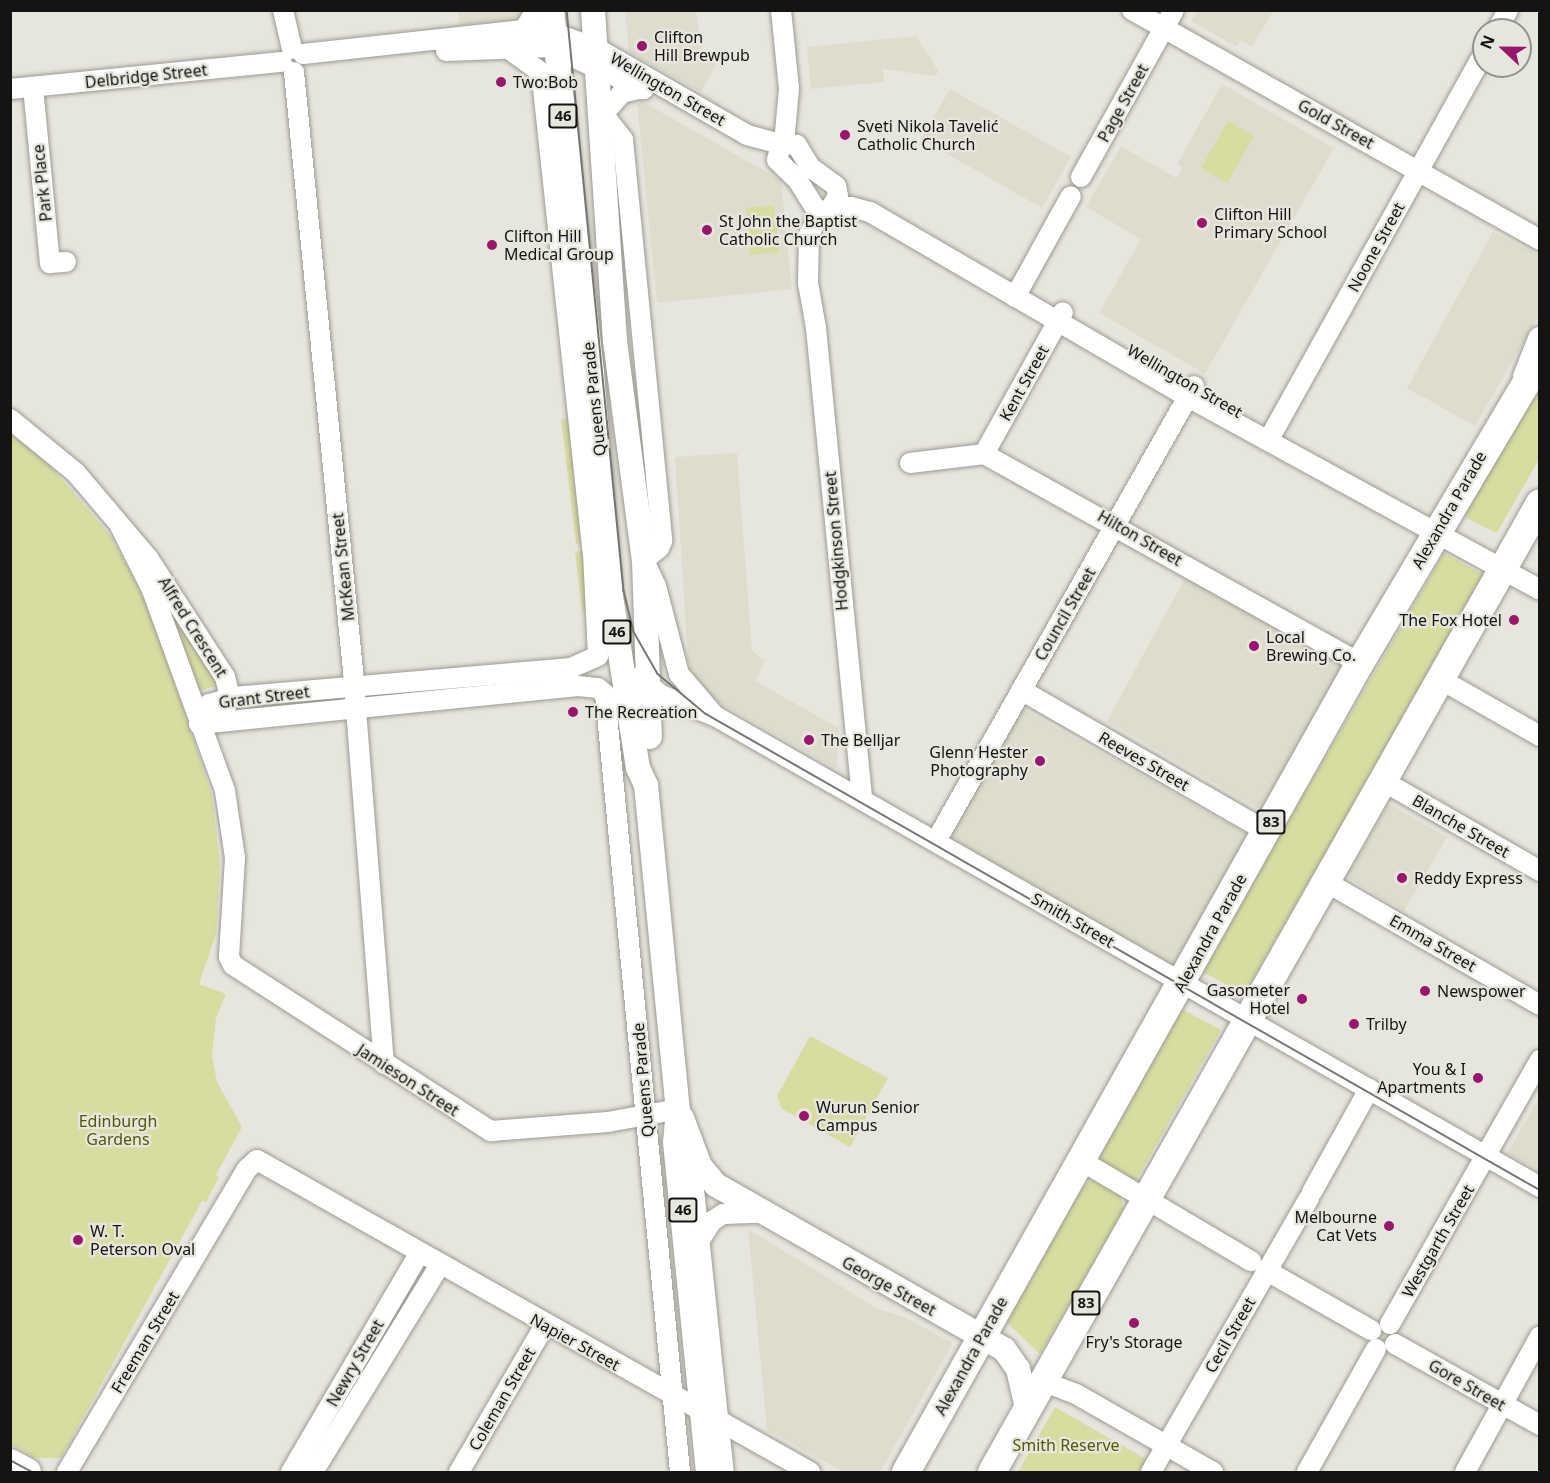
<!DOCTYPE html>
<meta charset="utf-8">
<style>
body{margin:0}
#map{position:relative;width:1550px;height:1483px;overflow:hidden;background:#e7e6de;font-family:"Noto Sans",sans-serif}
div>[style]{position:absolute}
[style*='--x']{left:calc(var(--x)*1px);top:calc(var(--y)*1px);width:calc(var(--w)*1px);rotate:calc(var(--a)*1deg)}
.built>*{inset:0;background:#dfdccd}
.green>*{inset:0;background:#d9dca0}
.roads{filter:drop-shadow(0 0 2px #9c9a93) drop-shadow(0 0 2px #9c9a93)}
.minor>*{height:20px;margin:-10px;padding:0 10px;transform-origin:10px;border-radius:10px;background:#fff}
.major>*{height:24px;margin:-12px;padding:0 12px;transform-origin:12px;border-radius:12px;background:#fff}
.highway>*{height:28px;margin:-14px;padding:0 14px;transform-origin:14px;border-radius:14px;background:#fff}
.tram>*{height:1.5px;margin:-0.75px;padding:0 0.75px;transform-origin:0.75px;border-radius:0.75px;background:#767570}
.dots>*{width:16px;height:16px;translate:-50% -50%;box-sizing:border-box;border:3px solid #e7e6de;border-radius:50%}
span{translate:-50% -50%;white-space:nowrap;text-align:center;line-height:1.15;-webkit-text-stroke:4.5px #e7e6de;paint-order:stroke}
.shield-label span{padding:2px 4px;background:#e7e6de;border:2px solid;border-radius:4px;-webkit-text-stroke-width:0}
.shield-label{font-size:15px;color:#151412;font-weight:700}
.poi-label{font-size:16px;color:#151412}
.left{translate:0 -50%;text-align:left}
.right{translate:-100% -50%;text-align:right}
.street-label{font-size:16px;color:#151412}
.park-label{font-size:16px;color:#565705}
.frame{position:absolute;inset:0;border:12px solid #151412;pointer-events:none}
.north{position:absolute;left:1472px;top:18px;width:60px;height:60px;box-sizing:border-box;background:#e7e6de;border:2px solid #93928c;border-radius:50%;rotate:292deg;font-size:16px;font-weight:700;line-height:24px;text-align:center;color:#151412}
.north::after{content:'';display:block;margin:auto;width:21px;height:27px;background:#98166c;clip-path:polygon(50% 0,100% 100%,50% 72%,0 100%)}
</style>
<div id="map">
<div class="built">
<div style="clip-path:polygon(458px 11px,521px 11px,522px 19px,460px 25px)"></div>
<div style="clip-path:polygon(625px 11px,696px 11px,702px 52px,693px 54px,716px 64px,701px 92px,629px 52px)"></div>
<div style="clip-path:polygon(1197px 11px,1197px 10px,1273px 11px,1252px 47px,1240px 40px,1237px 47px,1191px 21px)"></div>
<div style="clip-path:polygon(916px 36px,939px 72px,933px 76px,883px 69px,884px 82px,811px 89px,807px 47px)"></div>
<div style="clip-path:polygon(1222px 84px,1334px 148px,1205px 374px,1099px 313px,1141px 239px,1086px 207px,1121px 146px,1176px 178px,1182px 168px,1177px 164px)"></div>
<div style="clip-path:polygon(950px 89px,1071px 157px,1042px 208px,921px 139px)"></div>
<div style="clip-path:polygon(641px 101px,781px 180px,792px 289px,657px 303px,637px 104px)"></div>
<div style="clip-path:polygon(1493px 232px,1539px 255px,1539px 315px,1475px 426px,1407px 388px)"></div>
<div style="clip-path:polygon(737px 453px,752px 650px,765px 661px,755px 681px,839px 728px,837px 769px,720px 703px,696px 683px,688px 661px,675px 457px)"></div>
<div style="clip-path:polygon(1189px 571px,1347px 655px,1262px 811px,1107px 721px)"></div>
<div style="clip-path:polygon(1021px 708px,1249px 835px,1173px 967px,950px 838px)"></div>
<div style="clip-path:polygon(1389px 804px,1447px 837px,1404px 911px,1346px 877px)"></div>
<div style="clip-path:polygon(1539px 1098px,1540px 1098px,1539px 1171px,1507px 1153px)"></div>
<div style="clip-path:polygon(748px 1229px,878px 1309px,902px 1316px,953px 1343px,880px 1472px,844px 1472px,767px 1430px)"></div>
</div>
<div class="green">
<div style="clip-path:polygon(1228px 121px,1254px 136px,1227px 183px,1201px 168px)"></div>
<div style="clip-path:polygon(774px 205px,779px 252px,750px 255px,746px 208px)"></div>
<div style="clip-path:polygon(1539px 386px,1539px 459px,1497px 533px,1466px 518px,1466px 512px)"></div>
<div style="clip-path:polygon(572px 417px,586px 542px,576px 544px,561px 419px)"></div>
<div style="clip-path:polygon(11px 434px,45px 460px,110px 535px,142px 591px,175px 683px,212px 796px,220px 865px,216px 934px,199px 984px,226px 994px,216px 1018px,212px 1056px,217px 1082px,242px 1127px,216px 1175px,219px 1177px,206px 1202px,202px 1201px,61px 1458px,35px 1458px,11px 1444px)"></div>
<div style="clip-path:polygon(585px 550px,592px 610px,582px 611px,575px 552px)"></div>
<div style="clip-path:polygon(1444px 553px,1486px 576px,1244px 994px,1201px 971px)"></div>
<div style="clip-path:polygon(157px 583px,220px 685px,195px 692px)"></div>
<div style="clip-path:polygon(324px 696px,326px 707px,238px 715px,242px 704px)"></div>
<div style="clip-path:polygon(1182px 1009px,1221px 1030px,1135px 1182px,1093px 1159px)"></div>
<div style="clip-path:polygon(810px 1036px,888px 1078px,850px 1147px,782px 1109px,777px 1096px)"></div>
<div style="clip-path:polygon(1094px 1179px,1120px 1194px,1124px 1211px,1040px 1354px,1003px 1319px,1076px 1191px)"></div>
<div style="clip-path:polygon(1055px 1407px,1149px 1461px,1143px 1472px,1018px 1472px)"></div>
</div>
<div class="roads">
<div class="minor">
<div style="--x:283;--y:10;--w:40;--a:77"></div>
<div style="--x:781;--y:10;--w:79;--a:84.2"></div>
<div style="--x:789;--y:89;--w:54;--a:95.3"></div>
<div style="--x:1132;--y:10;--w:468;--a:29.4"></div>
<div style="--x:524;--y:30;--w:23;--a:-59"></div>
<div style="--x:1497;--y:30;--w:23;--a:-61"></div>
<div style="--x:506;--y:47;--w:39;--a:36"></div>
<div style="--x:538;--y:70;--w:10;--a:66"></div>
<div style="--x:542;--y:79;--w:477;--a:83.9"></div>
<div style="--x:593;--y:553;--w:103;--a:87.2"></div>
<div style="--x:598;--y:656;--w:30;--a:156"></div>
<div style="--x:571;--y:668;--w:336;--a:175.1"></div>
<div style="--x:236;--y:697;--w:28;--a:165"></div>
<div style="--x:209;--y:704;--w:22;--a:117"></div>
<div style="--x:199;--y:724;--w:381;--a:-5.7"></div>
<div style="--x:578;--y:686;--w:20;--a:6"></div>
<div style="--x:598;--y:688;--w:9;--a:41"></div>
<div style="--x:605;--y:694;--w:782;--a:84.49"></div>
<div style="--x:446;--y:51;--w:104;--a:-2.2"></div>
<div style="--x:550;--y:47;--w:103;--a:24.1"></div>
<div style="--x:303;--y:54;--w:222;--a:-6.2"></div>
<div style="--x:524;--y:30;--w:30;--a:6"></div>
<div style="--x:554;--y:33;--w:45;--a:19.7"></div>
<div style="--x:596;--y:48;--w:174;--a:29.9"></div>
<div style="--x:747;--y:135;--w:35;--a:15"></div>
<div style="--x:294;--y:72;--w:602;--a:84.37"></div>
<div style="--x:353;--y:671;--w:394;--a:85.5"></div>
<div style="--x:33;--y:87;--w:177;--a:84.5"></div>
<div style="--x:50;--y:263;--w:16;--a:-4"></div>
<div style="--x:643;--y:88;--w:22;--a:167"></div>
<div style="--x:622;--y:93;--w:28;--a:132"></div>
<div style="--x:603;--y:114;--w:33;--a:52"></div>
<div style="--x:623;--y:140;--w:403;--a:84.4"></div>
<div style="--x:662;--y:541;--w:8;--a:113"></div>
<div style="--x:659;--y:548;--w:19;--a:141"></div>
<div style="--x:10;--y:89;--w:273;--a:-5.7"></div>
<div style="--x:1081;--y:177;--w:191;--a:-60.9"></div>
<div style="--x:830;--y:209;--w:15;--a:-58"></div>
<div style="--x:838;--y:196;--w:10;--a:-101"></div>
<div style="--x:836;--y:186;--w:32;--a:-144"></div>
<div style="--x:810;--y:167;--w:26;--a:-121"></div>
<div style="--x:797;--y:145;--w:16;--a:-176"></div>
<div style="--x:781;--y:144;--w:16;--a:104"></div>
<div style="--x:777;--y:160;--w:28;--a:44"></div>
<div style="--x:797;--y:179;--w:36;--a:58"></div>
<div style="--x:816;--y:209;--w:7;--a:16"></div>
<div style="--x:823;--y:211;--w:28;--a:-8"></div>
<div style="--x:851;--y:207;--w:20;--a:15"></div>
<div style="--x:870;--y:212;--w:368;--a:30.2"></div>
<div style="--x:1188;--y:397;--w:401;--a:28.7"></div>
<div style="--x:821;--y:211;--w:27;--a:117"></div>
<div style="--x:809;--y:235;--w:48;--a:91.2"></div>
<div style="--x:808;--y:283;--w:46;--a:79.9"></div>
<div style="--x:816;--y:328;--w:473;--a:84.4"></div>
<div style="--x:1015;--y:297;--w:115;--a:-61"></div>
<div style="--x:10;--y:419;--w:85;--a:39.3"></div>
<div style="--x:76;--y:473;--w:111;--a:49.7"></div>
<div style="--x:148;--y:558;--w:142;--a:57.1"></div>
<div style="--x:225;--y:677;--w:12;--a:76"></div>
<div style="--x:228;--y:689;--w:22;--a:98"></div>
<div style="--x:1268;--y:441;--w:444;--a:-60.9"></div>
<div style="--x:984;--y:454;--w:162;--a:-60.9"></div>
<div style="--x:910;--y:463;--w:75;--a:-6.9"></div>
<div style="--x:984;--y:454;--w:430;--a:29.1"></div>
<div style="--x:119;--y:524;--w:74;--a:63.4"></div>
<div style="--x:152;--y:590;--w:214;--a:70"></div>
<div style="--x:225;--y:791;--w:68;--a:81.5"></div>
<div style="--x:235;--y:858;--w:99;--a:93.5"></div>
<div style="--x:229;--y:957;--w:9;--a:63"></div>
<div style="--x:233;--y:965;--w:307;--a:32.8"></div>
<div style="--x:491;--y:1131;--w:117;--a:-4.4"></div>
<div style="--x:608;--y:1122;--w:71;--a:-10.5"></div>
<div style="--x:647;--y:567;--w:21;--a:65"></div>
<div style="--x:656;--y:586;--w:91;--a:75.4"></div>
<div style="--x:679;--y:674;--w:52;--a:49.6"></div>
<div style="--x:640;--y:677;--w:28;--a:41"></div>
<div style="--x:661;--y:695;--w:58;--a:21.3"></div>
<div style="--x:715;--y:716;--w:950;--a:29.72"></div>
<div style="--x:1440;--y:679;--w:115;--a:29.7"></div>
<div style="--x:1021;--y:690;--w:283;--a:29.9"></div>
<div style="--x:1383;--y:781;--w:181;--a:29.8"></div>
<div style="--x:936;--y:841;--w:523;--a:-60.45"></div>
<div style="--x:1326;--y:882;--w:247;--a:29.9"></div>
<div style="--x:690;--y:1151;--w:323;--a:84"></div>
<div style="--x:1080;--y:1160;--w:199;--a:30.6"></div>
<div style="--x:1312;--y:1192;--w:118;--a:-61"></div>
<div style="--x:701;--y:1238;--w:20;--a:-57"></div>
<div style="--x:712;--y:1221;--w:13;--a:-32"></div>
<div style="--x:723;--y:1214;--w:36;--a:-2"></div>
<div style="--x:1267;--y:1271;--w:120;--a:29.6"></div>
<div style="--x:1390;--y:1324;--w:304;--a:-60.4"></div>
<div style="--x:1395;--y:1344;--w:166;--a:29.2"></div>
<div style="--x:1042;--y:1381;--w:36;--a:21"></div>
<div style="--x:1076;--y:1394;--w:158;--a:29.7"></div>
<div style="--x:67;--y:1472;--w:352;--a:-59.3"></div>
<div style="--x:247;--y:1169;--w:13;--a:-42"></div>
<div style="--x:257;--y:1160;--w:635;--a:29.43"></div>
<div style="--x:291;--y:1472;--w:253;--a:-59.6"></div>
<div style="--x:313;--y:1472;--w:241;--a:-58.5"></div>
<div style="--x:459;--y:1472;--w:170;--a:-59.7"></div>
<div style="--x:1151;--y:1472;--w:316;--a:-60"></div>
<div style="--x:1307;--y:1472;--w:141;--a:-60.7"></div>
<div style="--x:1465;--y:1472;--w:155;--a:-61.1"></div>
</div>
<div class="major">
<div style="--x:552;--y:10;--w:366;--a:83.7"></div>
<div style="--x:592;--y:374;--w:223;--a:85.1"></div>
<div style="--x:611;--y:596;--w:174;--a:81.1"></div>
<div style="--x:638;--y:768;--w:19;--a:65"></div>
<div style="--x:646;--y:785;--w:326;--a:84.4"></div>
<div style="--x:678;--y:1109;--w:33;--a:95"></div>
<div style="--x:675;--y:1142;--w:332;--a:84.3"></div>
<div style="--x:593;--y:10;--w:332;--a:86.2"></div>
<div style="--x:615;--y:341;--w:221;--a:82.5"></div>
<div style="--x:644;--y:560;--w:177;--a:88.1"></div>
<div style="--x:1525;--y:377;--w:41;--a:-68.5"></div>
<div style="--x:682;--y:1118;--w:51;--a:69.4"></div>
<div style="--x:700;--y:1166;--w:25;--a:50"></div>
<div style="--x:716;--y:1185;--w:331;--a:29.7"></div>
<div style="--x:1004;--y:1349;--w:24;--a:55"></div>
<div style="--x:1018;--y:1369;--w:39;--a:77"></div>
</div>
<div class="highway">
<div style="--x:10;--y:1463;--w:19;--a:28"></div>
<div style="--x:906;--y:1472;--w:928;--a:-60.7"></div>
<div style="--x:1360;--y:663;--w:352;--a:-59.3"></div>
<div style="--x:992;--y:1472;--w:1113;--a:-60.51"></div>
</div>
</div>
<div class="tram">
<div style="--x:567;--y:10;--w:584;--a:84.4"></div>
<div style="--x:624;--y:591;--w:42;--a:76.3"></div>
<div style="--x:634;--y:632;--w:48;--a:60.3"></div>
<div style="--x:658;--y:674;--w:62;--a:39.8"></div>
<div style="--x:706;--y:714;--w:960;--a:29.72"></div>
<div style="--x:10;--y:1460;--w:26;--a:28"></div>
</div>
<div class="dots">
<div style="left:642px;top:46px;background:#98166c"></div>
<div style="left:501px;top:82px;background:#98166c"></div>
<div style="left:845px;top:135px;background:#98166c"></div>
<div style="left:1202px;top:223px;background:#98166c"></div>
<div style="left:707px;top:230px;background:#98166c"></div>
<div style="left:492px;top:245px;background:#98166c"></div>
<div style="left:1514px;top:620px;background:#98166c"></div>
<div style="left:1254px;top:646px;background:#98166c"></div>
<div style="left:573px;top:712px;background:#98166c"></div>
<div style="left:809px;top:740px;background:#98166c"></div>
<div style="left:1040px;top:761px;background:#98166c"></div>
<div style="left:1402px;top:878px;background:#98166c"></div>
<div style="left:1425px;top:991px;background:#98166c"></div>
<div style="left:1302px;top:999px;background:#98166c"></div>
<div style="left:1354px;top:1024px;background:#98166c"></div>
<div style="left:1478px;top:1078px;background:#98166c"></div>
<div style="left:804px;top:1116px;background:#98166c"></div>
<div style="left:1389px;top:1226px;background:#98166c"></div>
<div style="left:78px;top:1240px;background:#98166c"></div>
<div style="left:1134px;top:1323px;background:#98166c"></div>
</div>
<div class="shield-label">
<span style="left:563px;top:116px">46</span>
<span style="left:617px;top:632px">46</span>
<span style="left:1271px;top:822px">83</span>
<span style="left:683px;top:1210px">46</span>
<span style="left:1086px;top:1303px">83</span>
</div>
<div class="poi-label">
<span class="left" style="left:654px;top:46px">Clifton<br>Hill Brewpub</span>
<span class="left" style="left:513px;top:82px">Two:Bob</span>
<span class="left" style="left:857px;top:135px">Sveti Nikola Tavelić<br>Catholic Church</span>
<span class="left" style="left:1214px;top:223px">Clifton Hill<br>Primary School</span>
<span class="left" style="left:719px;top:230px">St John the Baptist<br>Catholic Church</span>
<span class="left" style="left:504px;top:245px">Clifton Hill<br>Medical Group</span>
<span class="right" style="left:1502px;top:620px">The Fox Hotel</span>
<span class="left" style="left:1266px;top:646px">Local<br>Brewing Co.</span>
<span class="left" style="left:585px;top:712px">The Recreation</span>
<span class="left" style="left:821px;top:740px">The Belljar</span>
<span class="right" style="left:1028px;top:761px">Glenn Hester<br>Photography</span>
<span class="left" style="left:1414px;top:878px">Reddy Express</span>
<span class="right" style="left:1290px;top:999px">Gasometer<br>Hotel</span>
<span class="left" style="left:1437px;top:991px">Newspower</span>
<span class="left" style="left:1366px;top:1024px">Trilby</span>
<span class="right" style="left:1466px;top:1078px">You &amp; I<br>Apartments</span>
<span class="left" style="left:816px;top:1116px">Wurun Senior<br>Campus</span>
<span class="right" style="left:1377px;top:1226px">Melbourne<br>Cat Vets</span>
<span class="left" style="left:90px;top:1240px">W. T.<br>Peterson Oval</span>
<span style="left:1134px;top:1342px">Fry's Storage</span>
</div>
<div class="street-label">
<span style="left:146px;top:76px;rotate:-6deg">Delbridge Street</span>
<span style="left:668px;top:89px;rotate:30deg">Wellington Street</span>
<span style="left:1123px;top:103px;rotate:-61deg">Page Street</span>
<span style="left:1336px;top:124px;rotate:29deg">Gold Street</span>
<span style="left:42px;top:183px;rotate:-96deg">Park Place</span>
<span style="left:1376px;top:247px;rotate:-61deg">Noone Street</span>
<span style="left:1185px;top:381px;rotate:30deg">Wellington Street</span>
<span style="left:1024px;top:383px;rotate:-61deg">Kent Street</span>
<span style="left:594px;top:399px;rotate:-96deg">Queens Parade</span>
<span style="left:1449px;top:510px;rotate:-60deg">Alexandra Parade</span>
<span style="left:1140px;top:538px;rotate:30deg">Hilton Street</span>
<span style="left:836px;top:541px;rotate:-95deg">Hodgkinson Street</span>
<span style="left:343px;top:567px;rotate:-96deg">McKean Street</span>
<span style="left:1065px;top:614px;rotate:-60deg">Council Street</span>
<span style="left:193px;top:627px;rotate:58deg">Alfred Crescent</span>
<span style="left:264px;top:697px;rotate:-7deg">Grant Street</span>
<span style="left:1144px;top:761px;rotate:30deg">Reeves Street</span>
<span style="left:1461px;top:826px;rotate:30deg">Blanche Street</span>
<span style="left:1073px;top:920px;rotate:30deg">Smith Street</span>
<span style="left:1210px;top:933px;rotate:-61deg">Alexandra Parade</span>
<span style="left:1433px;top:943px;rotate:30deg">Emma Street</span>
<span style="left:408px;top:1080px;rotate:33deg">Jamieson Street</span>
<span style="left:643px;top:1080px;rotate:-95deg">Queens Parade</span>
<span style="left:1438px;top:1241px;rotate:-60deg">Westgarth Street</span>
<span style="left:889px;top:1286px;rotate:29deg">George Street</span>
<span style="left:1230px;top:1335px;rotate:-60deg">Cecil Street</span>
<span style="left:145px;top:1342px;rotate:-59deg">Freeman Street</span>
<span style="left:575px;top:1342px;rotate:29deg">Napier Street</span>
<span style="left:971px;top:1356px;rotate:-61deg">Alexandra Parade</span>
<span style="left:355px;top:1363px;rotate:-60deg">Newry Street</span>
<span style="left:1467px;top:1385px;rotate:30deg">Gore Street</span>
<span style="left:502px;top:1399px;rotate:-60deg">Coleman Street</span>
</div>
<div class="park-label">
<span style="left:118px;top:1130px">Edinburgh<br>Gardens</span>
<span style="left:1066px;top:1445px">Smith Reserve</span>
</div>
<div class="frame"></div>
<div class="north">N</div>
</div>
